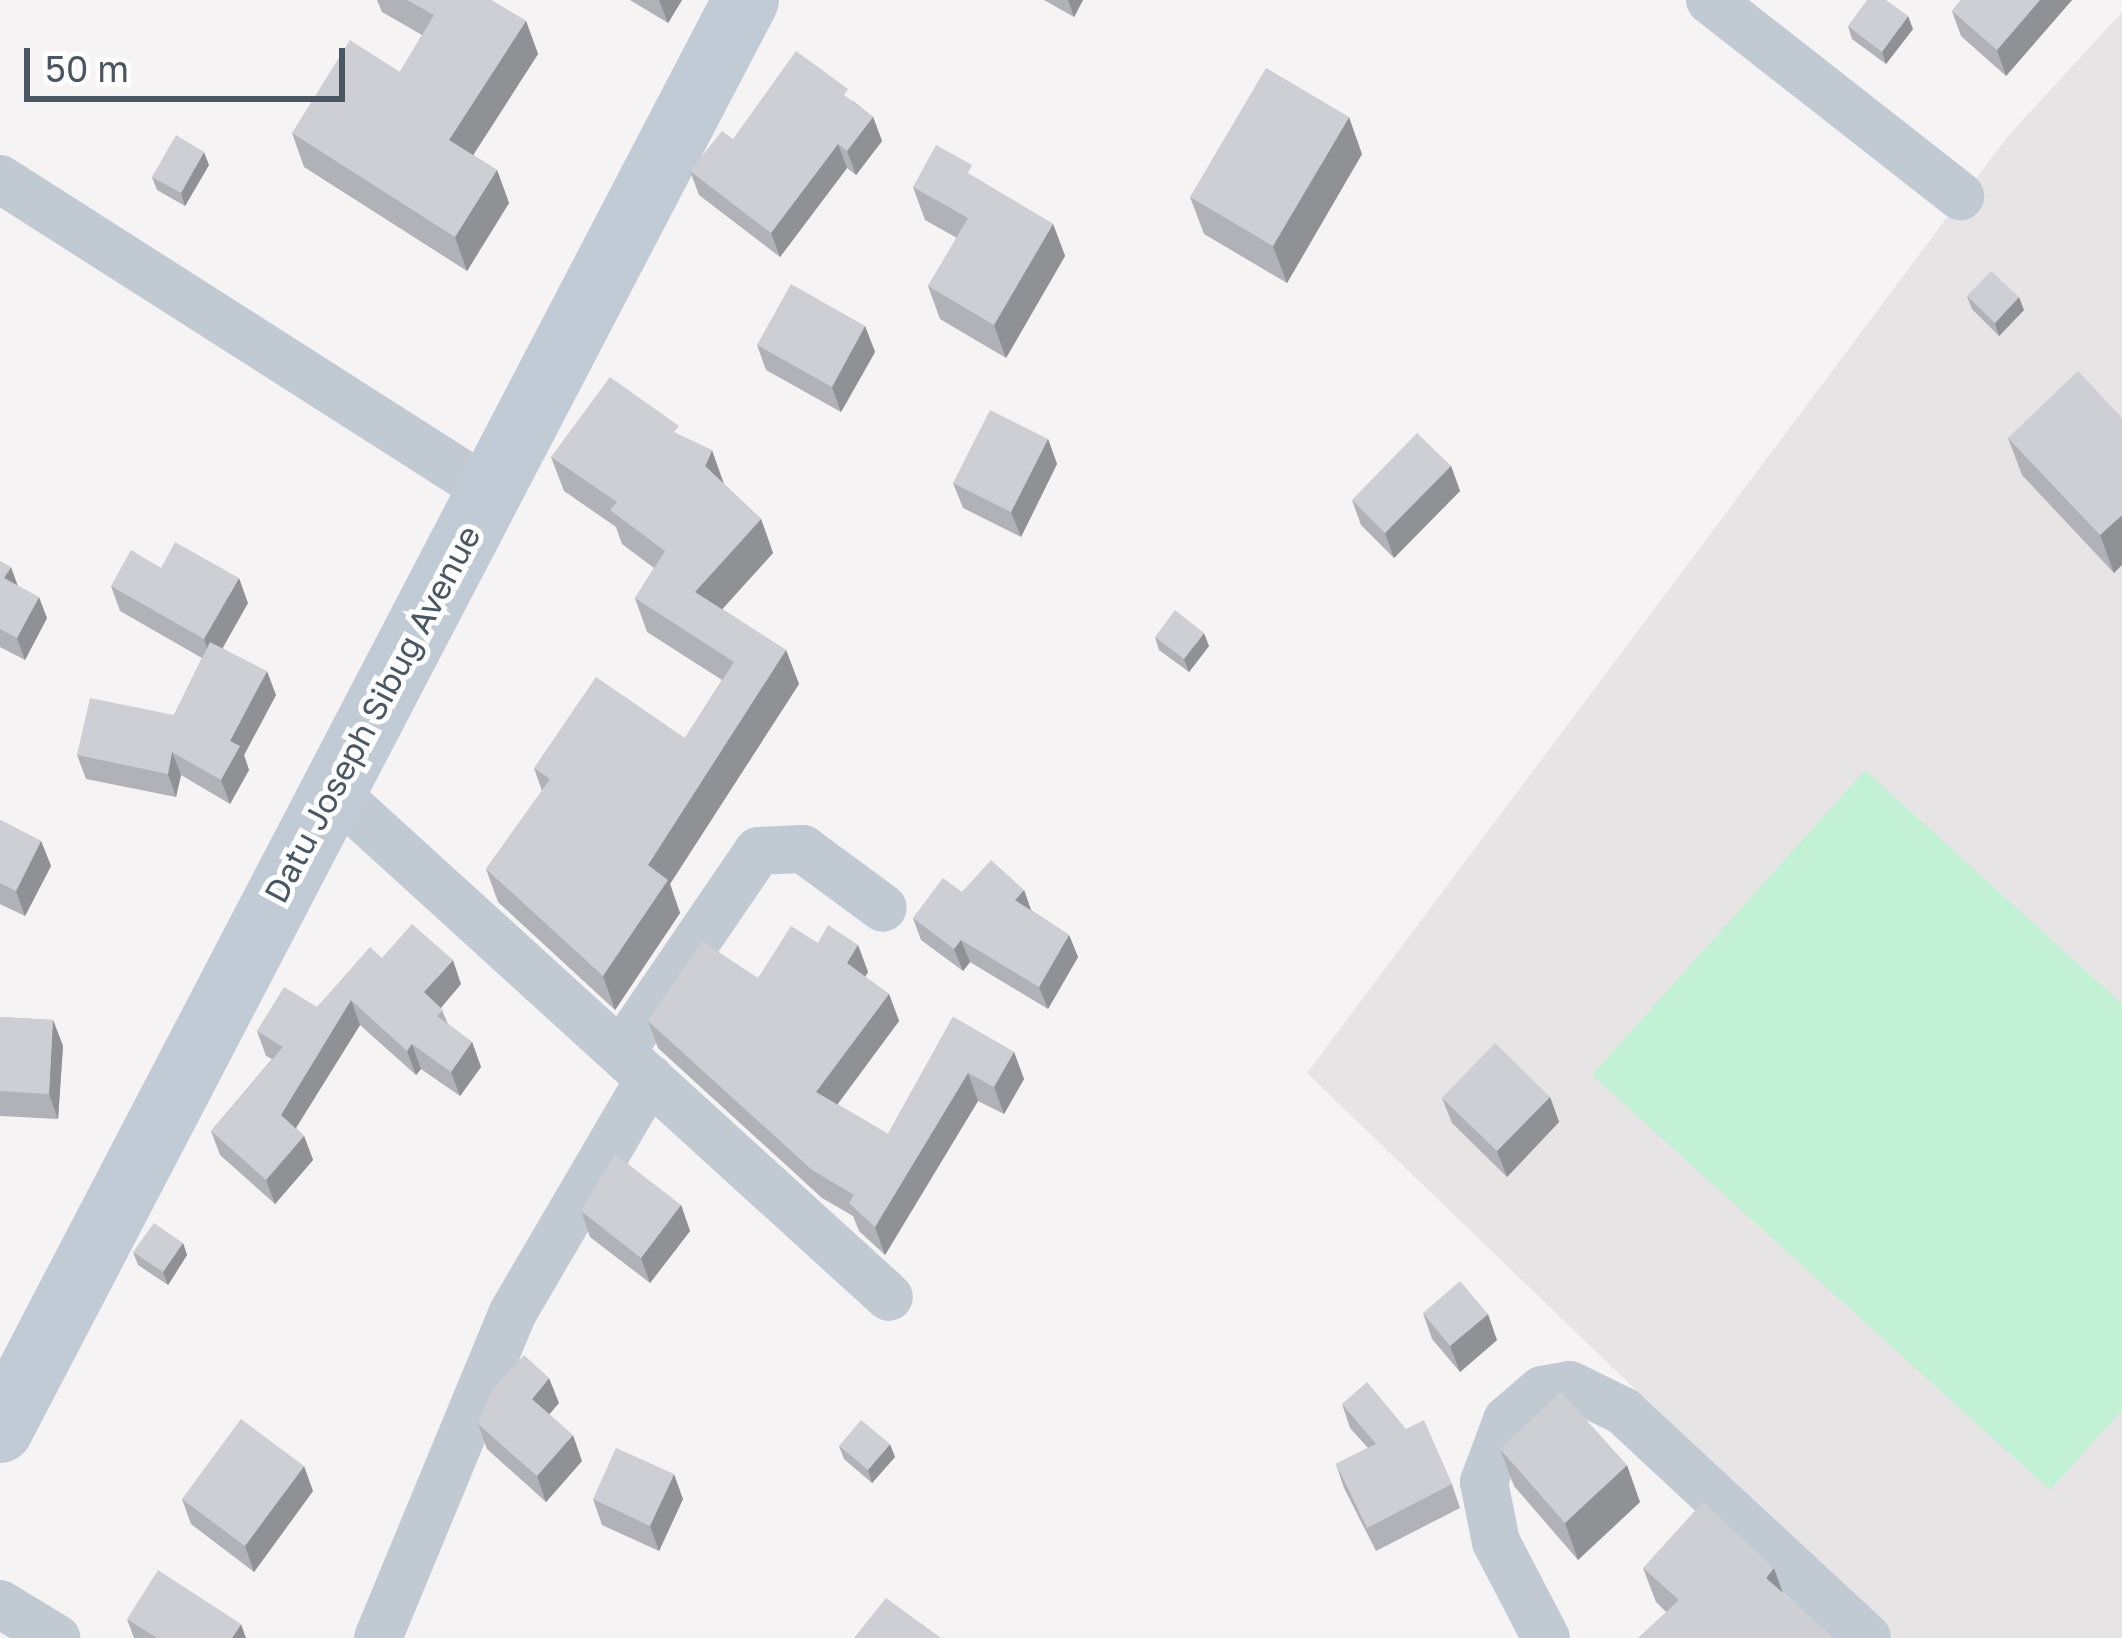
<!DOCTYPE html>
<style>
body{margin:0}
#map{position:relative;width:2122px;height:1638px;overflow:hidden;background:#f5f3f3;font-family:"Golos Text",sans-serif}
div>[style]{position:absolute}
[style*='--x']{left:calc(var(--x)*1px);top:calc(var(--y)*1px);width:calc(var(--w)*1px);rotate:calc(var(--a)*1deg)}
.education>*{inset:0;background:#e6e4e5}
.green>*{inset:0;background:#c3f1d5}
.street>*{height:48px;margin:-24px;padding:0 24px;transform-origin:24px;border-radius:24px;background:#c1cad2}
.secondary>*{height:66px;margin:-33px;padding:0 33px;transform-origin:33px;border-radius:33px;background:#c1cbd6}
.wall>*{inset:0;background:#b0b2b7}
.shaded-wall>*{inset:0;background:#909195}
.building>*{inset:0;background:#cdcfd5}
span{translate:-50% -50%;white-space:nowrap;text-align:center;line-height:1.15;-webkit-text-stroke:10px #fff;paint-order:stroke}
.street-label{font-size:33px;color:#4a5661}
.scale{position:absolute;left:24px;top:48px;width:321px;height:54px;box-sizing:border-box;border:6px solid #4a5661;border-top:0;padding-left:15px;font-size:36px;line-height:42px;white-space:nowrap;color:#4a5661;-webkit-text-stroke:9px #fff;paint-order:stroke}
</style>
<div id="map">
<div class="education">
<div style="clip-path:polygon(2122px 12px,2122px 1638px,1893px 1638px,1307px 1073px,2008px 136px)"></div>
</div>
<div class="green">
<div style="clip-path:polygon(1865px 770px,2122px 1004px,2122px 1410px,2050px 1490px,1592px 1075px)"></div>
</div>
<div class="street">
<div style="--x:1710;--y:0;--w:318;--a:38.1"></div>
<div style="--x:0;--y:179;--w:580;--a:32.54"></div>
<div style="--x:332;--y:790;--w:753;--a:42.31"></div>
<div style="--x:621;--y:1052;--w:243;--a:-55.7"></div>
<div style="--x:758;--y:851;--w:45;--a:-2.5"></div>
<div style="--x:803;--y:849;--w:99;--a:36.4"></div>
<div style="--x:0;--y:1604;--w:66;--a:31.3"></div>
<div style="--x:378;--y:1638;--w:351;--a:-67.5"></div>
<div style="--x:512;--y:1314;--w:273;--a:-59.7"></div>
<div style="--x:1546;--y:1638;--w:108;--a:-117.5"></div>
<div style="--x:1496;--y:1542;--w:61;--a:-101.3"></div>
<div style="--x:1484;--y:1482;--w:66;--a:-69.6"></div>
<div style="--x:1507;--y:1420;--w:46;--a:-40.6"></div>
<div style="--x:1542;--y:1390;--w:28;--a:-10"></div>
<div style="--x:1570;--y:1385;--w:59;--a:26.1"></div>
<div style="--x:1623;--y:1411;--w:333;--a:42.9"></div>
</div>
<div class="secondary">
<div style="--x:0;--y:1430;--w:1613;--a:-62.45"></div>
</div>
<div class="wall">
<div style="clip-path:polygon(377px 0,491px 0,526px 21px,538px 54px,473px 155px,497px 170px,509px 203px,467px 271px,304px 167px,292px 133px,400px 72px,422px 35px,382px 12px)"></div>
<div style="clip-path:polygon(630px 0,682px 0,668px 23px)"></div>
<div style="clip-path:polygon(1044px 0,1083px 0,1074px 17px)"></div>
<div style="clip-path:polygon(1961px 0,2072px 0,2006px 76px,1961px 36px,1952px 11px)"></div>
<div style="clip-path:polygon(1848px 26px,1913px 29px,1886px 64px,1852px 39px)"></div>
<div style="clip-path:polygon(853px 101px,873px 117px,882px 141px,856px 175px,847px 168px,780px 257px,699px 195px,690px 171px,733px 139px)"></div>
<div style="clip-path:polygon(1362px 154px,1287px 283px,1204px 234px,1190px 197px)"></div>
<div style="clip-path:polygon(209px 165px,185px 206px,157px 190px,152px 177px)"></div>
<div style="clip-path:polygon(977px 179px,1053px 224px,1065px 256px,1006px 358px,940px 319px,928px 286px,957px 238px,925px 220px,913px 187px)"></div>
<div style="clip-path:polygon(1967px 296px,2024px 310px,1999px 336px,1972px 309px)"></div>
<div style="clip-path:polygon(865px 326px,875px 352px,841px 412px,766px 370px,757px 345px)"></div>
<div style="clip-path:polygon(2122px 418px,2114px 573px,2022px 475px,2008px 438px)"></div>
<div style="clip-path:polygon(682px 436px,724px 484px,761px 519px,773px 553px,722px 609px,786px 650px,799px 684px,670px 884px,680px 913px,615px 1010px,498px 902px,486px 869px,542px 791px,534px 768px,685px 738px,722px 680px,647px 632px,635px 598px,654px 568px,622px 544px,616px 527px,564px 491px,551px 457px)"></div>
<div style="clip-path:polygon(1048px 439px,1057px 464px,1021px 537px,963px 508px,953px 483px)"></div>
<div style="clip-path:polygon(1451px 466px,1460px 491px,1394px 558px,1361px 525px,1352px 500px)"></div>
<div style="clip-path:polygon(0 561px,17px 585px,47px 618px,25px 660px,0 647px)"></div>
<div style="clip-path:polygon(161px 568px,248px 603px,223px 648px,276px 695px,244px 755px,249px 770px,230px 804px,181px 775px,176px 797px,86px 779px,77px 755px,174px 715px,202px 658px,120px 611px,111px 586px)"></div>
<div style="clip-path:polygon(1155px 637px,1209px 646px,1189px 672px,1159px 650px)"></div>
<div style="clip-path:polygon(0 820px,41px 841px,51px 866px,25px 916px,0 904px)"></div>
<div style="clip-path:polygon(1024px 890px,1031px 910px,1069px 935px,1078px 957px,1048px 1009px,970px 962px,963px 971px,921px 940px,913px 918px,962px 892px)"></div>
<div style="clip-path:polygon(818px 943px,858px 945px,868px 972px,865px 977px,889px 994px,899px 1021px,837px 1104px,888px 1134px,953px 1017px,1014px 1052px,1024px 1079px,1004px 1114px,978px 1101px,885px 1255px,859px 1231px,853px 1216px,822px 1198px,658px 1048px,648px 1021px,758px 978px)"></div>
<div style="clip-path:polygon(382px 958px,461px 984px,441px 1008px,448px 1024px,472px 1042px,481px 1067px,460px 1096px,421px 1069px,416px 1075px,360px 1025px,296px 1128px,304px 1136px,313px 1160px,275px 1204px,220px 1155px,211px 1131px,272px 1059px,266px 1056px,257px 1031px,317px 1007px)"></div>
<div style="clip-path:polygon(0 1017px,53px 1020px,63px 1046px,58px 1119px,0 1116px)"></div>
<div style="clip-path:polygon(1550px 1097px,1559px 1122px,1507px 1177px,1452px 1123px,1442px 1098px)"></div>
<div style="clip-path:polygon(681px 1205px,690px 1231px,650px 1283px,590px 1237px,581px 1211px)"></div>
<div style="clip-path:polygon(183px 1243px,187px 1255px,168px 1285px,138px 1265px,133px 1252px)"></div>
<div style="clip-path:polygon(1423px 1313px,1497px 1340px,1460px 1372px,1432px 1339px)"></div>
<div style="clip-path:polygon(559px 1403px,549px 1414px,582px 1461px,546px 1502px,487px 1449px,478px 1424px)"></div>
<div style="clip-path:polygon(1342px 1404px,1452px 1484px,1460px 1508px,1376px 1551px,1344px 1488px,1336px 1464px,1368px 1448px,1350px 1428px)"></div>
<div style="clip-path:polygon(839px 1446px,895px 1457px,872px 1483px,844px 1459px)"></div>
<div style="clip-path:polygon(1500px 1449px,1640px 1502px,1578px 1560px,1514px 1486px)"></div>
<div style="clip-path:polygon(313px 1491px,254px 1572px,191px 1524px,182px 1499px)"></div>
<div style="clip-path:polygon(593px 1499px,683px 1499px,659px 1551px,602px 1525px)"></div>
<div style="clip-path:polygon(1643px 1568px,1783px 1593px,1666px 1612px,1656px 1602px)"></div>
<div style="clip-path:polygon(127px 1619px,246px 1638px,134px 1638px)"></div>
</div>
<div class="shaded-wall">
<div style="clip-path:polygon(659px 0,682px 0,668px 23px)"></div>
<div style="clip-path:polygon(1068px 0,1083px 0,1074px 17px)"></div>
<div style="clip-path:polygon(2040px 0,2072px 0,2006px 76px,1997px 50px)"></div>
<div style="clip-path:polygon(1908px 16px,1913px 29px,1886px 64px,1882px 52px)"></div>
<div style="clip-path:polygon(526px 21px,538px 54px,461px 174px,449px 140px)"></div>
<div style="clip-path:polygon(873px 117px,882px 141px,856px 175px,847px 151px)"></div>
<div style="clip-path:polygon(1349px 117px,1362px 154px,1287px 283px,1273px 246px)"></div>
<div style="clip-path:polygon(838px 144px,847px 168px,780px 257px,771px 233px)"></div>
<div style="clip-path:polygon(204px 152px,209px 165px,185px 206px,181px 193px)"></div>
<div style="clip-path:polygon(497px 170px,509px 203px,467px 271px,455px 237px)"></div>
<div style="clip-path:polygon(1053px 224px,1065px 256px,1006px 358px,994px 325px)"></div>
<div style="clip-path:polygon(2019px 297px,2024px 310px,1999px 336px,1995px 323px)"></div>
<div style="clip-path:polygon(865px 326px,875px 352px,841px 412px,832px 387px)"></div>
<div style="clip-path:polygon(1048px 439px,1057px 464px,1021px 537px,1011px 512px)"></div>
<div style="clip-path:polygon(712px 450px,724px 484px,705px 466px)"></div>
<div style="clip-path:polygon(1451px 466px,1460px 491px,1394px 558px,1385px 533px)"></div>
<div style="clip-path:polygon(2122px 515px,2122px 565px,2114px 573px,2100px 535px)"></div>
<div style="clip-path:polygon(761px 519px,773px 553px,708px 625px,695px 592px)"></div>
<div style="clip-path:polygon(11px 567px,19px 589px,4px 578px)"></div>
<div style="clip-path:polygon(239px 578px,248px 603px,213px 664px,204px 639px)"></div>
<div style="clip-path:polygon(39px 597px,47px 618px,25px 660px,17px 638px)"></div>
<div style="clip-path:polygon(1204px 633px,1209px 646px,1189px 672px,1184px 659px)"></div>
<div style="clip-path:polygon(786px 650px,799px 684px,670px 884px,680px 913px,615px 1010px,603px 976px,648px 865px)"></div>
<div style="clip-path:polygon(267px 671px,276px 695px,244px 755px,249px 770px,230px 804px,221px 780px,230px 741px)"></div>
<div style="clip-path:polygon(172px 752px,181px 775px,176px 797px,168px 774px)"></div>
<div style="clip-path:polygon(41px 841px,51px 866px,25px 916px,16px 891px)"></div>
<div style="clip-path:polygon(1024px 890px,1032px 913px,1015px 900px)"></div>
<div style="clip-path:polygon(1069px 935px,1078px 957px,1048px 1009px,1039px 987px)"></div>
<div style="clip-path:polygon(961px 940px,970px 962px,963px 971px,954px 949px)"></div>
<div style="clip-path:polygon(858px 945px,868px 972px,857px 990px,847px 963px)"></div>
<div style="clip-path:polygon(453px 960px,461px 984px,433px 1017px,424px 992px)"></div>
<div style="clip-path:polygon(889px 994px,899px 1021px,826px 1120px,816px 1092px)"></div>
<div style="clip-path:polygon(351px 1000px,360px 1025px,289px 1139px,281px 1115px)"></div>
<div style="clip-path:polygon(53px 1020px,63px 1046px,58px 1119px,49px 1094px)"></div>
<div style="clip-path:polygon(472px 1042px,481px 1067px,460px 1096px,451px 1072px)"></div>
<div style="clip-path:polygon(412px 1044px,421px 1069px,416px 1075px,407px 1051px)"></div>
<div style="clip-path:polygon(1014px 1052px,1024px 1079px,1004px 1114px,994px 1087px)"></div>
<div style="clip-path:polygon(968px 1073px,978px 1101px,885px 1255px,875px 1227px)"></div>
<div style="clip-path:polygon(1550px 1097px,1559px 1122px,1507px 1177px,1497px 1151px)"></div>
<div style="clip-path:polygon(304px 1136px,313px 1160px,275px 1204px,266px 1180px)"></div>
<div style="clip-path:polygon(681px 1205px,690px 1231px,650px 1283px,641px 1258px)"></div>
<div style="clip-path:polygon(183px 1243px,187px 1255px,168px 1285px,163px 1272px)"></div>
<div style="clip-path:polygon(1488px 1314px,1497px 1340px,1460px 1372px,1450px 1346px)"></div>
<div style="clip-path:polygon(549px 1378px,559px 1403px,541px 1424px,532px 1399px)"></div>
<div style="clip-path:polygon(573px 1435px,582px 1461px,546px 1502px,537px 1476px)"></div>
<div style="clip-path:polygon(890px 1444px,895px 1457px,872px 1483px,868px 1470px)"></div>
<div style="clip-path:polygon(1627px 1465px,1640px 1502px,1578px 1560px,1565px 1523px)"></div>
<div style="clip-path:polygon(304px 1466px,313px 1491px,254px 1572px,245px 1546px)"></div>
<div style="clip-path:polygon(674px 1474px,683px 1499px,659px 1551px,650px 1526px)"></div>
<div style="clip-path:polygon(1774px 1568px,1786px 1602px,1766px 1578px)"></div>
<div style="clip-path:polygon(241px 1624px,246px 1638px,232px 1638px)"></div>
</div>
<div class="building">
<div style="clip-path:polygon(407px 0,491px 0,526px 21px,449px 140px,497px 170px,455px 237px,292px 133px,350px 40px,400px 72px,434px 15px)"></div>
<div style="clip-path:polygon(1867px 0,1886px 0,1908px 16px,1882px 52px,1848px 26px)"></div>
<div style="clip-path:polygon(1961px 0,2040px 0,1997px 50px,1952px 11px)"></div>
<div style="clip-path:polygon(796px 51px,848px 89px,844px 95px,873px 117px,847px 151px,838px 144px,771px 233px,690px 171px,722px 131px,733px 139px)"></div>
<div style="clip-path:polygon(1266px 68px,1349px 117px,1273px 246px,1190px 197px)"></div>
<div style="clip-path:polygon(176px 135px,204px 152px,181px 193px,152px 177px)"></div>
<div style="clip-path:polygon(936px 145px,972px 165px,968px 173px,1053px 224px,994px 325px,928px 286px,968px 218px,913px 187px)"></div>
<div style="clip-path:polygon(1991px 271px,2019px 297px,1995px 323px,1967px 296px)"></div>
<div style="clip-path:polygon(791px 284px,865px 326px,832px 387px,757px 345px)"></div>
<div style="clip-path:polygon(2078px 371px,2122px 418px,2122px 515px,2100px 535px,2008px 438px)"></div>
<div style="clip-path:polygon(610px 377px,679px 426px,674px 432px,712px 450px,705px 466px,761px 519px,695px 592px,786px 650px,648px 865px,668px 880px,603px 976px,486px 869px,550px 779px,534px 768px,596px 677px,685px 738px,734px 662px,635px 598px,665px 551px,610px 510px,617px 502px,551px 457px)"></div>
<div style="clip-path:polygon(990px 410px,1048px 439px,1011px 512px,953px 483px)"></div>
<div style="clip-path:polygon(1417px 433px,1451px 466px,1385px 533px,1352px 500px)"></div>
<div style="clip-path:polygon(175px 542px,239px 578px,204px 639px,111px 586px,131px 550px,161px 568px)"></div>
<div style="clip-path:polygon(0 561px,11px 567px,4px 578px,39px 597px,17px 638px,0 629px)"></div>
<div style="clip-path:polygon(1175px 610px,1204px 633px,1184px 659px,1155px 637px)"></div>
<div style="clip-path:polygon(210px 642px,267px 671px,230px 741px,240px 746px,221px 780px,172px 752px,168px 774px,77px 755px,90px 698px,174px 715px)"></div>
<div style="clip-path:polygon(0 820px,41px 841px,16px 891px,0 883px)"></div>
<div style="clip-path:polygon(991px 860px,1024px 890px,1015px 900px,1069px 935px,1039px 987px,961px 940px,954px 949px,913px 918px,943px 878px,962px 892px)"></div>
<div style="clip-path:polygon(412px 924px,453px 960px,424px 992px,443px 1010px,437px 1016px,472px 1042px,451px 1072px,412px 1044px,407px 1051px,351px 1000px,281px 1115px,304px 1136px,266px 1180px,211px 1131px,283px 1047px,257px 1031px,284px 987px,317px 1007px,370px 947px,382px 958px)"></div>
<div style="clip-path:polygon(828px 925px,858px 945px,847px 963px,889px 994px,816px 1092px,888px 1134px,953px 1017px,1014px 1052px,994px 1087px,968px 1073px,875px 1227px,849px 1203px,854px 1195px,812px 1170px,648px 1021px,702px 941px,758px 978px,791px 926px,818px 943px)"></div>
<div style="clip-path:polygon(0 1017px,53px 1020px,49px 1094px,0 1091px)"></div>
<div style="clip-path:polygon(1495px 1043px,1550px 1097px,1497px 1151px,1442px 1098px)"></div>
<div style="clip-path:polygon(615px 1154px,681px 1205px,641px 1258px,581px 1211px)"></div>
<div style="clip-path:polygon(154px 1223px,183px 1243px,163px 1272px,133px 1252px)"></div>
<div style="clip-path:polygon(1460px 1281px,1488px 1314px,1450px 1346px,1423px 1313px)"></div>
<div style="clip-path:polygon(524px 1355px,549px 1378px,532px 1399px,573px 1435px,537px 1476px,478px 1424px,492px 1390px)"></div>
<div style="clip-path:polygon(1367px 1382px,1406px 1429px,1424px 1420px,1452px 1484px,1367px 1528px,1336px 1464px,1376px 1444px,1342px 1404px)"></div>
<div style="clip-path:polygon(1561px 1392px,1627px 1465px,1565px 1523px,1500px 1449px)"></div>
<div style="clip-path:polygon(241px 1419px,304px 1466px,245px 1546px,182px 1499px)"></div>
<div style="clip-path:polygon(861px 1420px,890px 1444px,868px 1470px,839px 1446px)"></div>
<div style="clip-path:polygon(616px 1448px,674px 1474px,650px 1526px,593px 1499px)"></div>
<div style="clip-path:polygon(1703px 1502px,1774px 1568px,1766px 1578px,1834px 1638px,1638px 1638px,1679px 1600px,1643px 1568px)"></div>
<div style="clip-path:polygon(158px 1570px,241px 1624px,232px 1638px,157px 1638px,127px 1619px)"></div>
<div style="clip-path:polygon(886px 1598px,941px 1638px,854px 1638px)"></div>
</div>
<div class="street-label">
<span style="left:372px;top:714px;rotate:-62deg">Datu Joseph Sibug Avenue</span>
</div>
<div class="scale">50 m</div>
</div>
